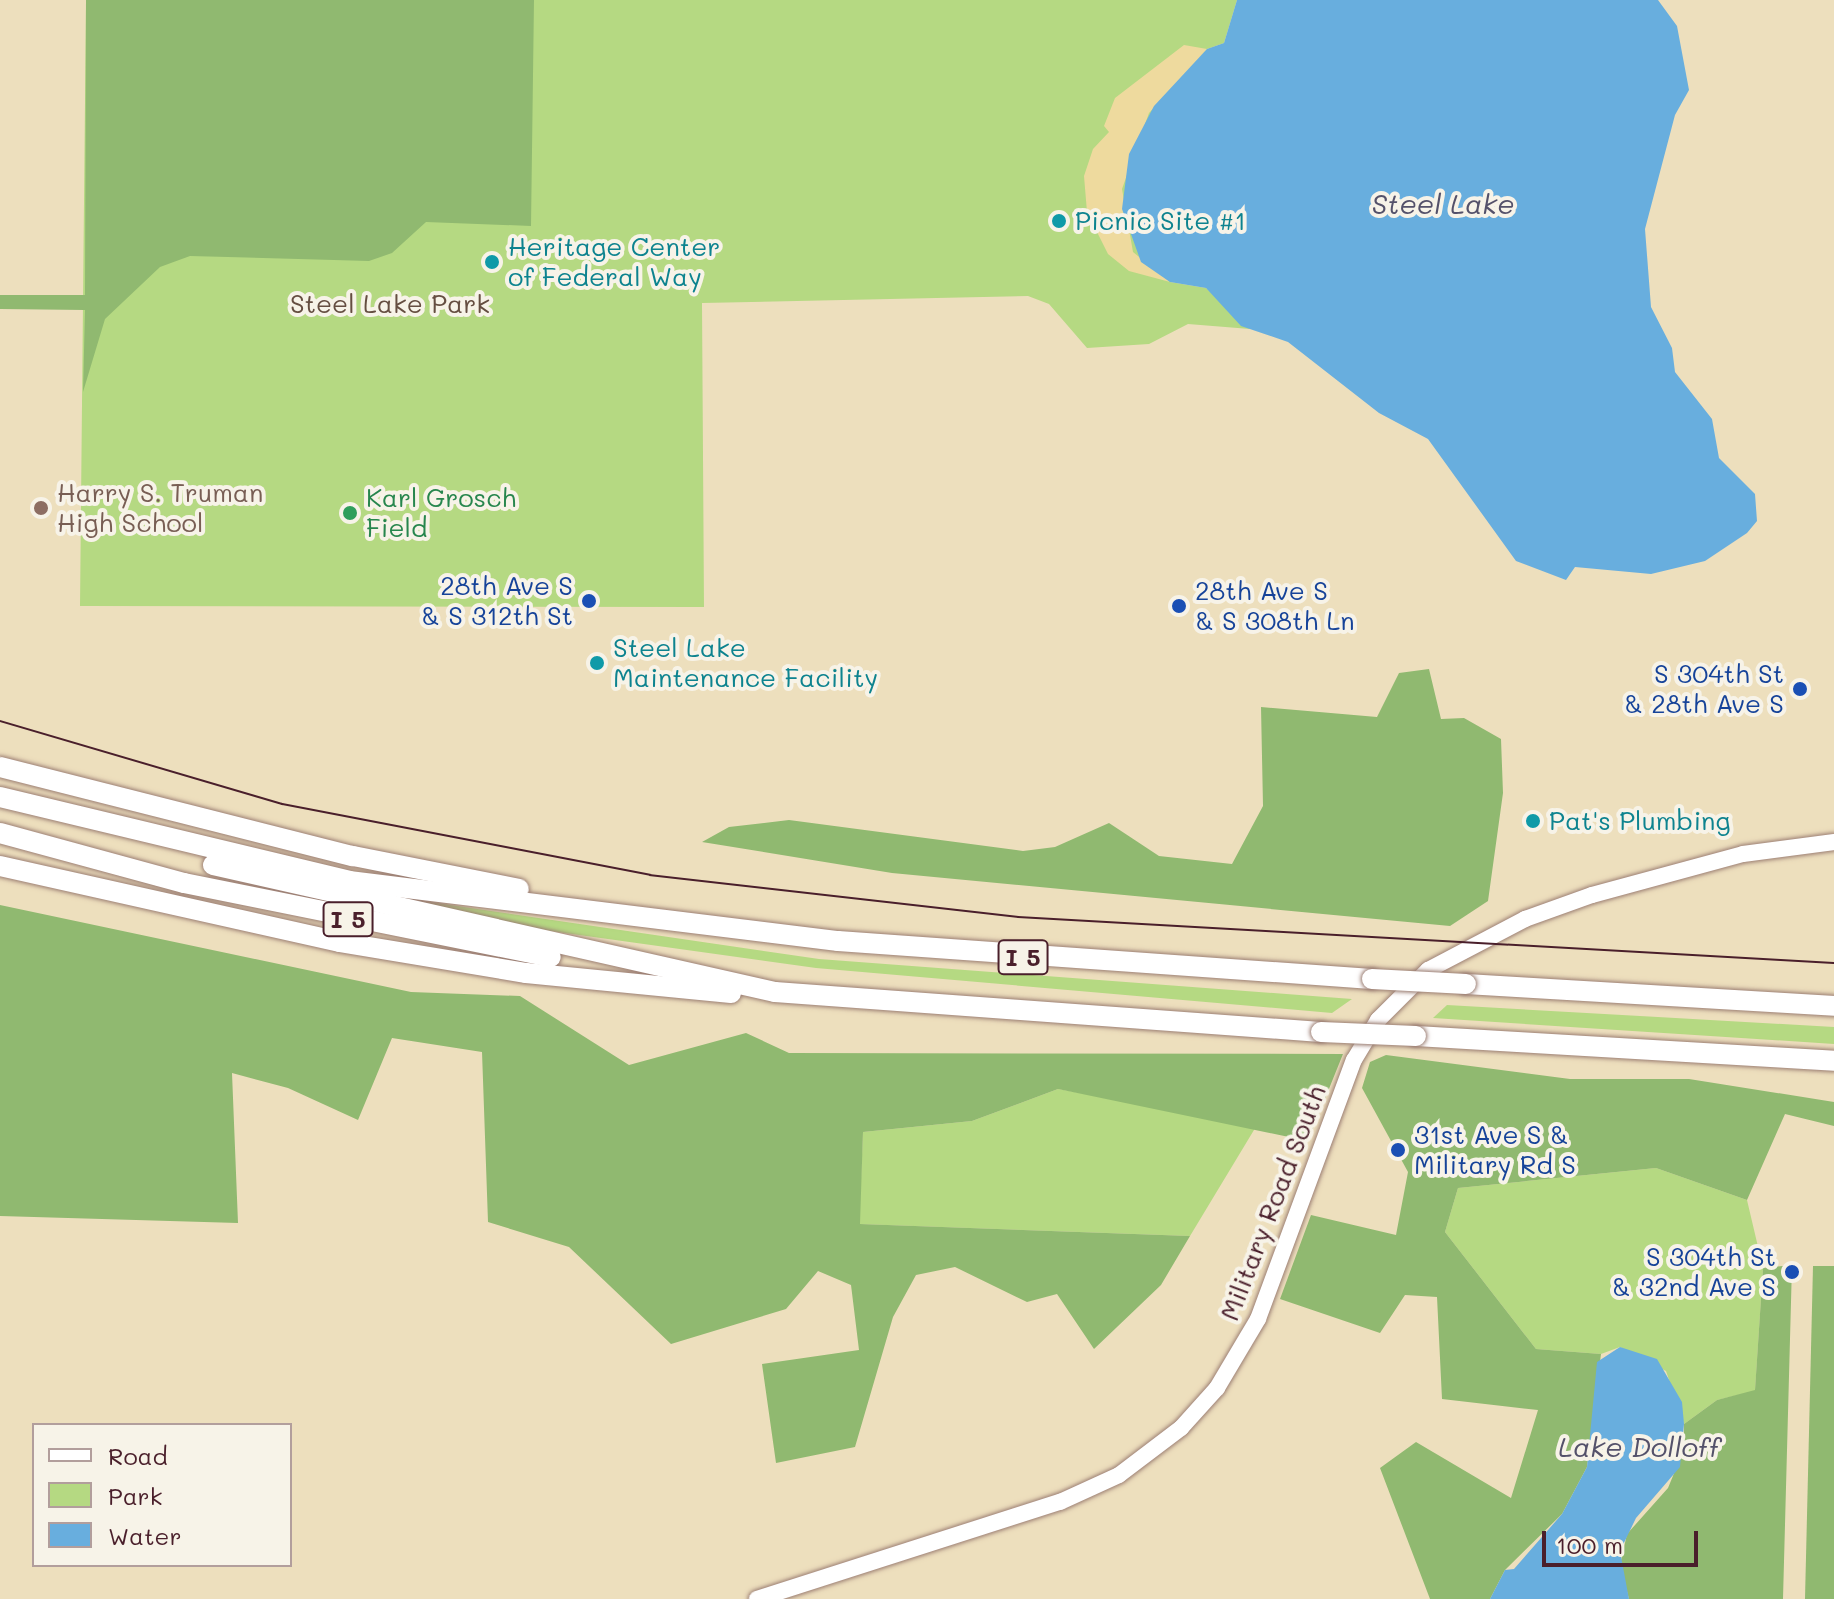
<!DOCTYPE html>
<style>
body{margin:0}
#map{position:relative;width:1834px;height:1599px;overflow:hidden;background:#eddfbd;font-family:Mali,sans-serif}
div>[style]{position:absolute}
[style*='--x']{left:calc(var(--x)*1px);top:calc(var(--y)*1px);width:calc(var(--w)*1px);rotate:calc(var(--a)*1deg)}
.green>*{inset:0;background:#b5d982}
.forest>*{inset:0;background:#90b970}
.sand>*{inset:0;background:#eeda9e}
.water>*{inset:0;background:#68aede}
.roads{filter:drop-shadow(0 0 2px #9c7f74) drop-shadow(0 0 2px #9c7f74)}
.secondary>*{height:16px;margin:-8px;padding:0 8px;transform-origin:8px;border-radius:8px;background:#fff}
.motorway>*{height:20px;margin:-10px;padding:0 10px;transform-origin:10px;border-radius:10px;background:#fff}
.tram>*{height:2px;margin:-1px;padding:0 1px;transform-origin:1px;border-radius:1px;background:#4a1f2b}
.bridges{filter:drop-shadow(0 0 2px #9c7f74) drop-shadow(0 0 2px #9c7f74)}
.motorway-bridge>*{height:20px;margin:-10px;padding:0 10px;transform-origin:10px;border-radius:10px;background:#fff}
.dots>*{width:22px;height:22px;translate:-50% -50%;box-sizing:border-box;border:4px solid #f7f3e8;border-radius:50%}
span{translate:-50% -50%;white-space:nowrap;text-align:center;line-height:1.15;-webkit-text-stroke:8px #f7f3e8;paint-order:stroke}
.shield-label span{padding:2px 6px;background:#f7f3e8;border:2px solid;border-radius:6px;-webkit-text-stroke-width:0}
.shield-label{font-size:24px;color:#4a1f2b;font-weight:700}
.culture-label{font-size:26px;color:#0d838f}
.left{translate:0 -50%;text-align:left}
.park-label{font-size:26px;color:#654e41}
.education-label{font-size:26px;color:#785e54}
.leisure-label{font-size:26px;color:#27864d}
.transit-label{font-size:26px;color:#164399}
.right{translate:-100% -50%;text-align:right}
.street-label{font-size:26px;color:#4a1f2b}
.water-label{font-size:28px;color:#54516a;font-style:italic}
.legend{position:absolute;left:32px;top:1423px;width:260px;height:144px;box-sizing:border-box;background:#f7f3e8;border:2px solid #b29e9c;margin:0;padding:10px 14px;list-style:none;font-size:24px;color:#4a1f2b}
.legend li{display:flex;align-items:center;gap:16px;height:40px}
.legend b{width:40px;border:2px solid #b29e9c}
.scale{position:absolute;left:1542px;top:1531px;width:156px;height:36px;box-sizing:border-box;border:4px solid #4a1f2b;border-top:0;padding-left:10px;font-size:24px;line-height:28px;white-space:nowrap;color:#4a1f2b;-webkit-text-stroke:6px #f7f3e8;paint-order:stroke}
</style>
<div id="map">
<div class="green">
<div style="clip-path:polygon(86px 0,1237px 0,1224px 43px,1207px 49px,1154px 106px,1170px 282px,1206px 288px,1250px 329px,1188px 324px,1149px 344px,1087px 348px,1049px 304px,1028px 296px,702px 303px,704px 607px,80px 606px)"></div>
<div style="clip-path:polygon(368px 893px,819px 959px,1352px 999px,1332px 1013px,816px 968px,529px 928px)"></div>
<div style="clip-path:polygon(1447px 1005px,1834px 1027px,1834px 1044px,1433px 1018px)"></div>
<div style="clip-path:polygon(1058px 1089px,1257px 1125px,1190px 1236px,859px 1224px,863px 1132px,972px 1121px)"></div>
<div style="clip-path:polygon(1656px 1168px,1747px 1200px,1763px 1268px,1755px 1391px,1717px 1400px,1684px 1424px,1666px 1371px,1620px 1347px,1601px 1354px,1536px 1349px,1445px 1232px,1458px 1188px)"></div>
</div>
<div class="forest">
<div style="clip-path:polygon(86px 0,534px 0,531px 226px,426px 222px,392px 253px,369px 261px,190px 256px,160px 267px,105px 319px,83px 392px,85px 310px,0 309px,0 295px,85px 295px)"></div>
<div style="clip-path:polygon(1429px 669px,1441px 719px,1464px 718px,1501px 739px,1503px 793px,1488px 901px,1450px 926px,892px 873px,702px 842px,729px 827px,789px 820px,1023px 851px,1055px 847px,1109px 823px,1159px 856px,1232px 864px,1263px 806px,1261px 707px,1377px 717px,1399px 673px)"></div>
<div style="clip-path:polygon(0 905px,411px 992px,520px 996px,629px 1065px,746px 1033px,789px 1053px,1343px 1054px,1308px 1141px,1058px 1089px,972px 1121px,863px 1132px,860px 1224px,1190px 1236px,1161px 1285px,1094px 1349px,1057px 1294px,1027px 1302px,955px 1267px,916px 1275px,893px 1317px,855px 1447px,776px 1463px,762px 1364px,859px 1350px,851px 1285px,818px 1271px,786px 1309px,671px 1344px,569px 1247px,488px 1222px,482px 1052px,392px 1038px,358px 1120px,288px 1088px,232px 1073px,238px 1223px,0 1216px)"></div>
<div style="clip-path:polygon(1386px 1055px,1570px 1079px,1689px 1079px,1834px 1102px,1834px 1126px,1785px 1114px,1747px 1200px,1656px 1168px,1458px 1188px,1445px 1232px,1536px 1349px,1601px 1354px,1587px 1467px,1562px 1514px,1505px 1570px,1490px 1599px,1430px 1599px,1380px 1468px,1416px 1442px,1511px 1498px,1538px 1410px,1442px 1399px,1437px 1297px,1405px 1295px,1380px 1333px,1280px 1299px,1311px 1215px,1396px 1235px,1408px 1172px,1362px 1088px,1370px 1062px)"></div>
<div style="clip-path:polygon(1792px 1265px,1783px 1599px,1629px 1599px,1620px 1565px,1627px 1534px,1668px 1488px,1684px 1449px,1684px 1424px,1717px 1400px,1755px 1390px,1763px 1268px)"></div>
<div style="clip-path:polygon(1813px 1266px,1834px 1266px,1834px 1599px,1805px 1599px)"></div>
</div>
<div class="sand">
<div style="clip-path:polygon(1184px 45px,1207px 49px,1149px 113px,1122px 189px,1133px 252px,1170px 282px,1129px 271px,1108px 254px,1087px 212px,1084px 176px,1093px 149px,1109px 132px,1104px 126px,1115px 98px)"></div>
</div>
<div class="water">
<div style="clip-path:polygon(1237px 0,1658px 0,1677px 26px,1689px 90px,1675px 115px,1645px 229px,1651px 307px,1672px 348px,1675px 372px,1712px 419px,1719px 458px,1755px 494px,1757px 521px,1747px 533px,1705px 561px,1651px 574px,1575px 567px,1566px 580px,1516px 561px,1428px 439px,1379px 413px,1288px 342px,1241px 326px,1206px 288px,1170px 282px,1141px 262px,1122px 209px,1129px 154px,1154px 106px,1207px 49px,1224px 43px)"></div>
<div style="clip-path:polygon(1620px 1347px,1657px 1359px,1682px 1402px,1684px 1424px,1680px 1467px,1636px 1518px,1620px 1551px,1629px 1599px,1490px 1599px,1505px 1570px,1514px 1569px,1562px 1514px,1587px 1467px,1597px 1362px)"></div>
</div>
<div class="roads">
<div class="secondary">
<div style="--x:757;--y:1599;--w:318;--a:-17.8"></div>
<div style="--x:1060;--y:1502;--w:65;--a:-24.6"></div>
<div style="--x:1119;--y:1475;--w:78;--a:-37.2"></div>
<div style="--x:1181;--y:1428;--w:54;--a:-48"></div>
<div style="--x:1217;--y:1388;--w:80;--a:-59.3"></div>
<div style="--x:1258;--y:1319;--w:276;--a:-69.7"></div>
<div style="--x:1354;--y:1060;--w:47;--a:-59"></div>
<div style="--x:1378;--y:1020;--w:71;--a:-45"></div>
<div style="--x:1428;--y:970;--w:110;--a:-27.7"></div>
<div style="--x:1525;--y:919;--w:71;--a:-19.7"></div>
<div style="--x:1592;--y:895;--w:156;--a:-15.2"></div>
<div style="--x:1743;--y:854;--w:92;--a:-7.5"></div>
</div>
<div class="motorway">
<div style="--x:0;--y:767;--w:364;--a:14.2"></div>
<div style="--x:353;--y:856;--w:169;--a:11.2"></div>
<div style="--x:0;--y:797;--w:359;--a:13.5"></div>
<div style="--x:349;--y:881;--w:493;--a:7"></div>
<div style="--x:838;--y:941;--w:535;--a:4.07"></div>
<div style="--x:0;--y:833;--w:191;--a:15.2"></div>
<div style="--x:184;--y:883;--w:374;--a:11.4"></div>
<div style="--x:213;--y:865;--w:576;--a:12.73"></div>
<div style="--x:775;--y:992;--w:547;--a:4.19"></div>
<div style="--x:0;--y:866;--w:347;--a:12.6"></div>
<div style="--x:339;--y:942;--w:190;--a:9.4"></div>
<div style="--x:526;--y:973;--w:206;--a:5.6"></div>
<div style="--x:1466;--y:984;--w:369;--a:3.4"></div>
<div style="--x:1416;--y:1036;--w:419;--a:3.4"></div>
</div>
</div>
<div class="tram">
<div style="--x:0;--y:721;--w:294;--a:16.4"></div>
<div style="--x:282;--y:804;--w:375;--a:10.9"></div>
<div style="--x:650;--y:875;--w:370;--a:6.5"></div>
<div style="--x:1018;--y:917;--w:817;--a:3.23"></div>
</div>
<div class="bridges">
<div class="motorway-bridge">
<div style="--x:1372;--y:979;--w:94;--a:3"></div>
<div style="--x:1321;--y:1032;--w:95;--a:2.4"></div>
</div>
</div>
<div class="dots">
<div style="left:1059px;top:221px;background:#0f9aa8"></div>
<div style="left:492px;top:262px;background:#0f9aa8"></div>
<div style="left:41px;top:508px;background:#8d6e63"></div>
<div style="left:350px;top:513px;background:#2e9e5b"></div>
<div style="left:589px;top:601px;background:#1a4fb4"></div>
<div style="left:1179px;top:606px;background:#1a4fb4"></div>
<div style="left:597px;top:663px;background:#0f9aa8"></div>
<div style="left:1800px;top:689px;background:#1a4fb4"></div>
<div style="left:1533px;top:821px;background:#0f9aa8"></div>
<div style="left:1398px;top:1150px;background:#1a4fb4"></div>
<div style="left:1792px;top:1272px;background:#1a4fb4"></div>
</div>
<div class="shield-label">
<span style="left:348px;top:919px">I 5</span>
<span style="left:1023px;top:957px">I 5</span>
</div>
<div class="culture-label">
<span class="left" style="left:1075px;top:221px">Picnic Site #1</span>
<span class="left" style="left:508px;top:262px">Heritage Center<br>of Federal Way</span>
<span class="left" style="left:613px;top:663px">Steel Lake<br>Maintenance Facility</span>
<span class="left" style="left:1549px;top:821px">Pat's Plumbing</span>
</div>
<div class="park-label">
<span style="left:390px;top:304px">Steel Lake Park</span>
</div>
<div class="education-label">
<span class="left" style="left:57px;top:508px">Harry S. Truman<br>High School</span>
</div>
<div class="leisure-label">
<span class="left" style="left:366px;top:513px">Karl Grosch<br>Field</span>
</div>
<div class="transit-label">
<span class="right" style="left:573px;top:601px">28th Ave S<br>&amp; S 312th St</span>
<span class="left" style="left:1195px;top:606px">28th Ave S<br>&amp; S 308th Ln</span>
<span class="right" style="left:1784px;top:689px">S 304th St<br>&amp; 28th Ave S</span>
<span class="left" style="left:1414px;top:1150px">31st Ave S &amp;<br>Military Rd S</span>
<span class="right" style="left:1776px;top:1272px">S 304th St<br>&amp; 32nd Ave S</span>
</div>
<div class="street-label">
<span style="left:1273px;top:1203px;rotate:-69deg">Military Road South</span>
</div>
<div class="water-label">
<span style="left:1443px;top:203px">Steel Lake</span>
<span style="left:1639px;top:1446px">Lake Dolloff</span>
</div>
<ul class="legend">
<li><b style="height:10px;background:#fff"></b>Road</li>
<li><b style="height:22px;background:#b5d982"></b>Park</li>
<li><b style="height:22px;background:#68aede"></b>Water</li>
</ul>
<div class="scale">100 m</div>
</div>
